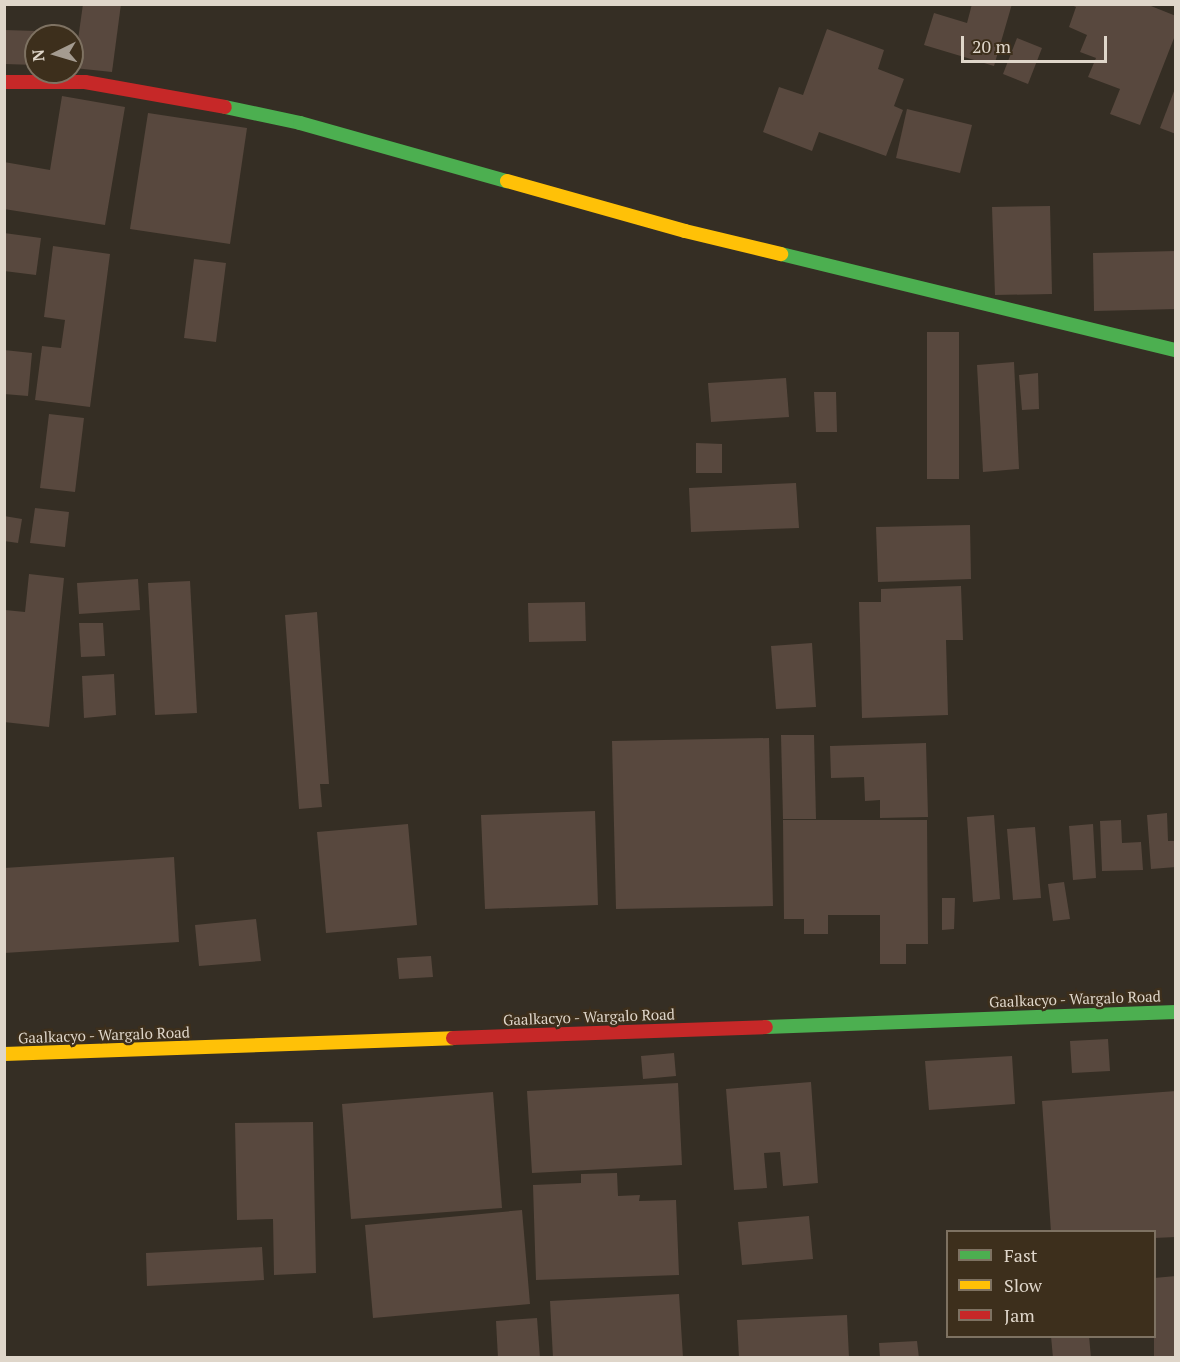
<!DOCTYPE html>
<style>
body{margin:0}
#map{position:relative;width:1180px;height:1362px;overflow:hidden;background:#352e24;font-family:"PT Serif",serif}
div>[style]{position:absolute}
[style*='--x']{left:calc(var(--x)*1px);top:calc(var(--y)*1px);width:calc(var(--w)*1px);rotate:calc(var(--a)*1deg)}
.building>*{inset:0;background:#58483e}
.fast>*{height:14px;margin:-7px;padding:0 7px;transform-origin:7px;border-radius:7px;background:#4caf50}
.slow>*{height:14px;margin:-7px;padding:0 7px;transform-origin:7px;border-radius:7px;background:#ffc107}
.jam>*{height:14px;margin:-7px;padding:0 7px;transform-origin:7px;border-radius:7px;background:#c62828}
span{translate:-50% -50%;white-space:nowrap;text-align:center;line-height:1.15;-webkit-text-stroke:5px #3d2f1c;paint-order:stroke}
.street-label{font-size:15px;color:#dfd6ca}
.frame{position:absolute;inset:0;border:6px solid #dfd6ca;pointer-events:none}
.legend{position:absolute;left:946px;top:1230px;width:210px;height:108px;box-sizing:border-box;background:#3d2f1c;border:2px solid #7e7262;margin:0;padding:8px 10px;list-style:none;font-size:18px;color:#dfd6ca}
.legend li{display:flex;align-items:center;gap:12px;height:30px}
.legend b{width:30px;border:2px solid #7e7262}
.north{position:absolute;left:24px;top:24px;width:60px;height:60px;box-sizing:border-box;background:#3d2f1c;border:2px solid #7e7262;border-radius:50%;rotate:265deg;font-size:16px;font-weight:700;line-height:24px;text-align:center;color:#dfd6ca}
.north::after{content:'';display:block;margin:auto;width:21px;height:27px;background:#a49b90;clip-path:polygon(50% 0,100% 100%,50% 72%,0 100%)}
.scale{position:absolute;left:961px;top:36px;width:146px;height:27px;box-sizing:border-box;border:3px solid #dfd6ca;border-top:0;padding-left:8px;font-size:18px;line-height:21px;white-space:nowrap;color:#dfd6ca;-webkit-text-stroke:4px #3d2f1c;paint-order:stroke}
</style>
<div id="map">
<div class="building">
<div style="clip-path:polygon(83px 4px,121px 4px,112px 72px,74px 68px)"></div>
<div style="clip-path:polygon(972px 4px,1012px 4px,994px 66px,924px 45px,934px 13px,967px 23px)"></div>
<div style="clip-path:polygon(1069px 4px,1146px 4px,1176px 16px,1176px 33px,1140px 125px,1110px 114px,1120px 89px,1088px 77px,1096px 58px,1080px 52px,1087px 35px,1069px 27px,1076px 7px)"></div>
<div style="clip-path:polygon(827px 29px,884px 50px,878px 69px,904px 79px,894px 106px,903px 110px,886px 156px,819px 132px,812px 151px,763px 132px,779px 87px,803px 95px)"></div>
<div style="clip-path:polygon(4px 30px,37px 31px,36px 65px,4px 64px)"></div>
<div style="clip-path:polygon(1017px 38px,1042px 48px,1028px 84px,1003px 74px)"></div>
<div style="clip-path:polygon(1176px 86px,1176px 134px,1160px 128px)"></div>
<div style="clip-path:polygon(62px 96px,125px 107px,105px 225px,4px 209px,4px 162px,50px 170px)"></div>
<div style="clip-path:polygon(907px 109px,972px 125px,960px 173px,896px 158px)"></div>
<div style="clip-path:polygon(148px 113px,247px 128px,230px 244px,130px 229px)"></div>
<div style="clip-path:polygon(1050px 206px,1052px 294px,995px 295px,992px 207px)"></div>
<div style="clip-path:polygon(4px 233px,41px 238px,36px 275px,4px 271px)"></div>
<div style="clip-path:polygon(53px 246px,110px 254px,90px 407px,35px 400px,42px 346px,61px 348px,65px 320px,44px 317px)"></div>
<div style="clip-path:polygon(1176px 251px,1176px 309px,1094px 311px,1093px 253px)"></div>
<div style="clip-path:polygon(194px 259px,226px 263px,216px 342px,184px 338px)"></div>
<div style="clip-path:polygon(927px 332px,959px 332px,959px 479px,927px 479px)"></div>
<div style="clip-path:polygon(4px 350px,32px 353px,28px 396px,4px 394px)"></div>
<div style="clip-path:polygon(1014px 362px,1019px 469px,983px 472px,977px 365px)"></div>
<div style="clip-path:polygon(1038px 373px,1039px 409px,1022px 410px,1019px 375px)"></div>
<div style="clip-path:polygon(786px 378px,789px 417px,711px 422px,708px 383px)"></div>
<div style="clip-path:polygon(814px 392px,836px 392px,837px 432px,816px 432px)"></div>
<div style="clip-path:polygon(49px 414px,84px 418px,75px 492px,40px 488px)"></div>
<div style="clip-path:polygon(696px 443px,722px 444px,722px 473px,696px 473px)"></div>
<div style="clip-path:polygon(796px 483px,799px 528px,691px 532px,689px 488px)"></div>
<div style="clip-path:polygon(35px 508px,69px 512px,65px 547px,30px 543px)"></div>
<div style="clip-path:polygon(4px 516px,22px 519px,18px 543px,4px 541px)"></div>
<div style="clip-path:polygon(970px 525px,971px 579px,878px 582px,876px 527px)"></div>
<div style="clip-path:polygon(29px 574px,64px 578px,49px 727px,4px 722px,5px 610px,25px 612px)"></div>
<div style="clip-path:polygon(138px 579px,140px 610px,79px 614px,77px 583px)"></div>
<div style="clip-path:polygon(190px 581px,197px 713px,155px 715px,148px 583px)"></div>
<div style="clip-path:polygon(961px 586px,963px 640px,946px 640px,948px 715px,862px 718px,859px 602px,881px 602px,881px 589px)"></div>
<div style="clip-path:polygon(585px 602px,586px 641px,529px 642px,528px 603px)"></div>
<div style="clip-path:polygon(317px 612px,329px 784px,320px 784px,322px 807px,299px 809px,285px 615px)"></div>
<div style="clip-path:polygon(79px 623px,103px 623px,105px 656px,81px 657px)"></div>
<div style="clip-path:polygon(812px 643px,816px 707px,776px 709px,771px 646px)"></div>
<div style="clip-path:polygon(114px 674px,116px 715px,84px 718px,82px 676px)"></div>
<div style="clip-path:polygon(781px 735px,814px 735px,816px 819px,783px 819px)"></div>
<div style="clip-path:polygon(769px 738px,773px 906px,616px 909px,612px 741px)"></div>
<div style="clip-path:polygon(926px 743px,928px 817px,880px 818px,880px 800px,865px 801px,864px 777px,831px 778px,830px 746px)"></div>
<div style="clip-path:polygon(595px 811px,598px 905px,485px 909px,481px 815px)"></div>
<div style="clip-path:polygon(1167px 813px,1168px 841px,1176px 841px,1176px 867px,1151px 869px,1147px 815px)"></div>
<div style="clip-path:polygon(994px 815px,1000px 899px,973px 902px,967px 817px)"></div>
<div style="clip-path:polygon(783px 820px,927px 820px,928px 944px,906px 944px,906px 964px,880px 964px,880px 915px,828px 915px,828px 934px,804px 934px,804px 919px,784px 919px)"></div>
<div style="clip-path:polygon(1121px 820px,1122px 843px,1141px 842px,1143px 870px,1102px 871px,1100px 821px)"></div>
<div style="clip-path:polygon(408px 824px,417px 925px,326px 933px,317px 832px)"></div>
<div style="clip-path:polygon(1093px 824px,1096px 878px,1073px 880px,1069px 826px)"></div>
<div style="clip-path:polygon(1035px 827px,1041px 898px,1013px 900px,1007px 829px)"></div>
<div style="clip-path:polygon(174px 857px,179px 942px,4px 953px,4px 868px)"></div>
<div style="clip-path:polygon(1064px 882px,1070px 919px,1053px 921px,1048px 884px)"></div>
<div style="clip-path:polygon(942px 898px,955px 898px,954px 929px,942px 930px)"></div>
<div style="clip-path:polygon(256px 919px,261px 961px,199px 966px,195px 925px)"></div>
<div style="clip-path:polygon(431px 956px,433px 977px,399px 979px,397px 958px)"></div>
<div style="clip-path:polygon(1108px 1039px,1110px 1071px,1072px 1073px,1070px 1041px)"></div>
<div style="clip-path:polygon(674px 1053px,676px 1076px,643px 1079px,641px 1056px)"></div>
<div style="clip-path:polygon(1012px 1056px,1015px 1104px,929px 1110px,925px 1061px)"></div>
<div style="clip-path:polygon(811px 1082px,818px 1183px,783px 1186px,780px 1152px,764px 1153px,767px 1188px,734px 1190px,726px 1089px)"></div>
<div style="clip-path:polygon(678px 1083px,682px 1165px,532px 1173px,527px 1091px)"></div>
<div style="clip-path:polygon(1176px 1091px,1176px 1237px,1154px 1238px,1154px 1232px,1051px 1232px,1042px 1101px)"></div>
<div style="clip-path:polygon(493px 1092px,502px 1208px,351px 1219px,342px 1104px)"></div>
<div style="clip-path:polygon(313px 1122px,316px 1273px,274px 1275px,273px 1219px,237px 1220px,235px 1123px)"></div>
<div style="clip-path:polygon(617px 1173px,618px 1196px,640px 1195px,639px 1201px,676px 1200px,679px 1275px,536px 1280px,533px 1185px,581px 1183px,581px 1174px)"></div>
<div style="clip-path:polygon(522px 1210px,530px 1304px,373px 1318px,365px 1225px)"></div>
<div style="clip-path:polygon(809px 1216px,813px 1259px,742px 1265px,738px 1222px)"></div>
<div style="clip-path:polygon(262px 1247px,264px 1280px,147px 1286px,146px 1253px)"></div>
<div style="clip-path:polygon(1176px 1276px,1176px 1358px,1154px 1358px,1154px 1278px)"></div>
<div style="clip-path:polygon(679px 1294px,683px 1358px,553px 1358px,550px 1301px)"></div>
<div style="clip-path:polygon(847px 1315px,849px 1358px,739px 1358px,737px 1320px)"></div>
<div style="clip-path:polygon(537px 1318px,540px 1358px,498px 1358px,496px 1321px)"></div>
<div style="clip-path:polygon(1051px 1336px,1089px 1336px,1091px 1358px,1053px 1358px)"></div>
<div style="clip-path:polygon(917px 1341px,919px 1358px,880px 1358px,879px 1343px)"></div>
</div>
<div class="fast">
<div style="--x:225;--y:107;--w:77;--a:12"></div>
<div style="--x:300;--y:123;--w:215;--a:15.7"></div>
<div style="--x:781;--y:254;--w:406;--a:13.7"></div>
<div style="--x:766;--y:1027;--w:410;--a:-2.1"></div>
</div>
<div class="slow">
<div style="--x:507;--y:181;--w:185;--a:15.7"></div>
<div style="--x:685;--y:231;--w:99;--a:13.5"></div>
<div style="--x:4;--y:1054;--w:449;--a:-2"></div>
</div>
<div class="jam">
<div style="--x:4;--y:82;--w:81;--a:0"></div>
<div style="--x:85;--y:82;--w:142;--a:10.1"></div>
<div style="--x:453;--y:1038;--w:313;--a:-2"></div>
</div>
<div class="street-label">
<span style="left:1075px;top:999px;rotate:-2deg">Gaalkacyo - Wargalo Road</span>
<span style="left:589px;top:1017px;rotate:-2deg">Gaalkacyo - Wargalo Road</span>
<span style="left:104px;top:1035px;rotate:-2deg">Gaalkacyo - Wargalo Road</span>
</div>
<div class="frame"></div>
<ul class="legend">
<li><b style="height:8px;background:#4caf50"></b>Fast</li>
<li><b style="height:8px;background:#ffc107"></b>Slow</li>
<li><b style="height:8px;background:#c62828"></b>Jam</li>
</ul>
<div class="north">N</div>
<div class="scale">20 m</div>
</div>
